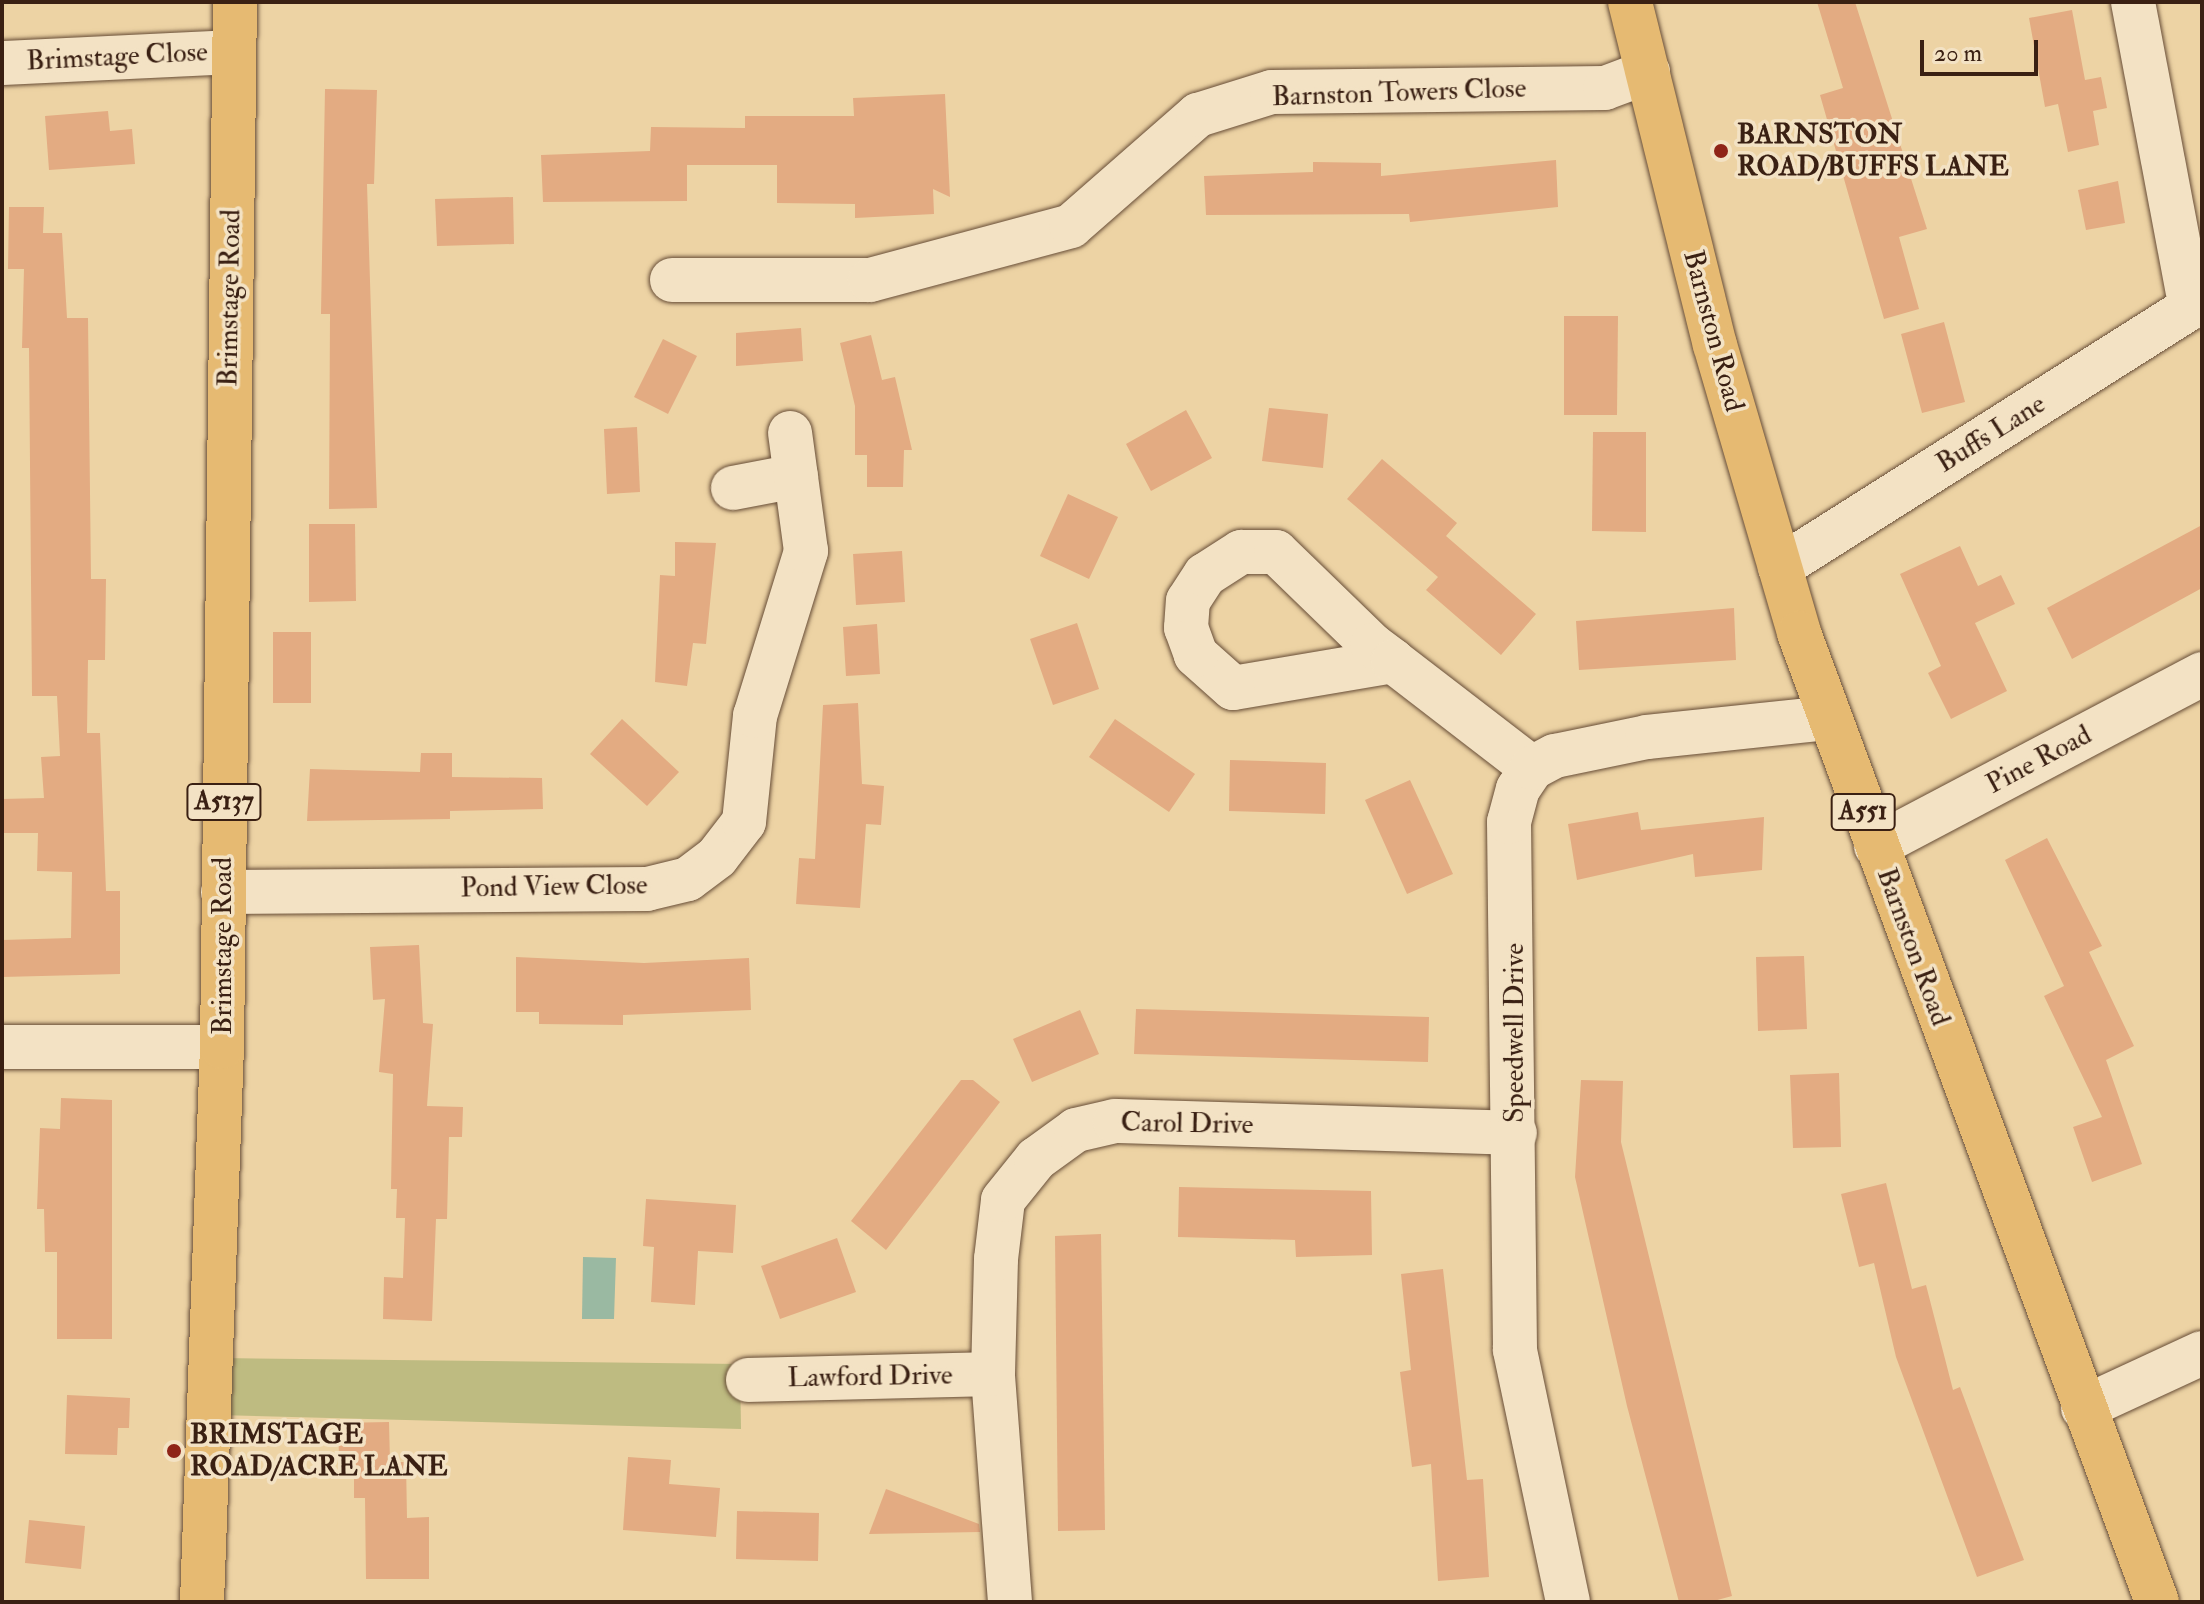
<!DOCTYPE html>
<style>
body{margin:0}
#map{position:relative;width:2204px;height:1604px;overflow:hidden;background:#edd3a4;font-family:"IM FELL Double Pica",serif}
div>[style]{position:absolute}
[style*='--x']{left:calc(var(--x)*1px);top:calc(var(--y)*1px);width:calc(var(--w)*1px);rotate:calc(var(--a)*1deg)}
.green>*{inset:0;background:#bebb81}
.water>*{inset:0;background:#9ab9a2}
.building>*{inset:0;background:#e3ab82}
.roads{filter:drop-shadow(0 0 2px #674d37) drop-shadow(0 0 2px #674d37)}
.minor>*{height:44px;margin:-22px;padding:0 22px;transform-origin:22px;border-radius:22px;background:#f3e2c4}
.major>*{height:44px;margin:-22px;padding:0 22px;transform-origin:22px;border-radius:22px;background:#e6ba72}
.dots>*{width:22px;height:22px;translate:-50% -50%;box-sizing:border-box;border:4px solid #f3e2c4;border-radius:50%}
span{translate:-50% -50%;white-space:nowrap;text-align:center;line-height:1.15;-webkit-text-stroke:7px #f3e2c4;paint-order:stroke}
.shield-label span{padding:2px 6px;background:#f3e2c4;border:2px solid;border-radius:6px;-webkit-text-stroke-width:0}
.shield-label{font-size:26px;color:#3a2013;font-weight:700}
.street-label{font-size:28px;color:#3a2013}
.poi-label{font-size:28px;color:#3a2013;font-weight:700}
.left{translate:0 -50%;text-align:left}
.frame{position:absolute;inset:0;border:4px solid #3a2013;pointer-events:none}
.scale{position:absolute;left:1920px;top:40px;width:118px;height:36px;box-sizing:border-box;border:4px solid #3a2013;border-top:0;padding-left:10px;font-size:24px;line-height:28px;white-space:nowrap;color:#3a2013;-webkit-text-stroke:6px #f3e2c4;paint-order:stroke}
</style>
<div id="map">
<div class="green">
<div style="clip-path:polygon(221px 1358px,740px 1364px,741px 1429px,218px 1415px)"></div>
</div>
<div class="water">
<div style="clip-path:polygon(583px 1257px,616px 1258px,614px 1319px,582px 1319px)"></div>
</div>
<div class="building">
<div style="clip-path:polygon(1817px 2px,1855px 2px,1927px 229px,1899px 237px,1919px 309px,1884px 319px,1820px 95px,1843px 88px)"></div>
<div style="clip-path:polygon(2072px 10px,2085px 80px,2101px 77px,2107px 108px,2093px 111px,2099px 145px,2068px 152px,2058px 104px,2045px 107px,2029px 18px)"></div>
<div style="clip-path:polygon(325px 89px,377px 90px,374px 184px,367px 184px,377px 508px,329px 509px,330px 314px,321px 314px)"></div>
<div style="clip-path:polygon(945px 94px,950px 197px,933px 189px,934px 214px,855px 218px,855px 204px,777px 203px,777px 165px,687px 165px,687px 201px,543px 202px,541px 155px,650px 151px,651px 127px,745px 128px,745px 116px,854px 116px,853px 98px)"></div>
<div style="clip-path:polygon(108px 111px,110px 131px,132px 129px,135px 164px,49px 170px,45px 116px)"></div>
<div style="clip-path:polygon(1556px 160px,1558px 207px,1410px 222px,1409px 214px,1206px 215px,1204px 176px,1313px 172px,1313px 162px,1381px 163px,1381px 176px)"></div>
<div style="clip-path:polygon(2118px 181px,2125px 223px,2086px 230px,2078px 190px)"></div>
<div style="clip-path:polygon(513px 197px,514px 244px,437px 246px,435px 199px)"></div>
<div style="clip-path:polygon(9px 207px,44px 207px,43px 233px,62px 233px,67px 318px,88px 318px,91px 579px,106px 579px,105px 660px,88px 660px,87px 733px,100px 733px,106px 891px,120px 891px,120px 974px,2px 977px,2px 940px,71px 938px,72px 872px,37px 871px,38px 833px,2px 833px,2px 799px,44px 798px,41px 757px,60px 756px,57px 696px,32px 696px,29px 348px,22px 348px,24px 269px,8px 269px)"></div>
<div style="clip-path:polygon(1564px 316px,1618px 316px,1617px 415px,1564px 415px)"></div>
<div style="clip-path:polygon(1944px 322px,1965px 402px,1922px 413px,1901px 334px)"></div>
<div style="clip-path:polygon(801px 328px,803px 361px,736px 366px,736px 333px)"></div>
<div style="clip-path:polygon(871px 335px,882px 380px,895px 377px,912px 450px,904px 450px,903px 487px,867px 487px,867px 455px,855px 455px,855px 406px,840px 343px)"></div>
<div style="clip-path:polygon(663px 339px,697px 356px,668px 414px,634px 397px)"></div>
<div style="clip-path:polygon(1269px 408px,1328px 414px,1323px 468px,1262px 461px)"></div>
<div style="clip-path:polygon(1186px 410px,1212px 458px,1151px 491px,1126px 444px)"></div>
<div style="clip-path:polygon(637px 427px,640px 492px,607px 494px,604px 429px)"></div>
<div style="clip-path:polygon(1593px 432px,1646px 432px,1646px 532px,1592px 531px)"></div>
<div style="clip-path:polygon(1382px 459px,1457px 523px,1446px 536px,1536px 614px,1501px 655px,1426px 590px,1438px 577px,1347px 499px)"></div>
<div style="clip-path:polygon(1068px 494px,1118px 517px,1089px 579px,1040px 556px)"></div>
<div style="clip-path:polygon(309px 524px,355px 524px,356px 601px,309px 602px)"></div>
<div style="clip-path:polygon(2202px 525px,2202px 588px,2072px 659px,2047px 608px)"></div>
<div style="clip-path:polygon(675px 542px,716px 543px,706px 644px,693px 643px,687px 686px,655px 682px,660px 575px,675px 576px)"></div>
<div style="clip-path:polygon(1960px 546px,1978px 586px,2001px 575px,2015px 604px,1975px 623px,2007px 691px,1951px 719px,1928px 673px,1941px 666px,1900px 574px)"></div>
<div style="clip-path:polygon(902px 551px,905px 602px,856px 605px,853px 554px)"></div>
<div style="clip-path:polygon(1734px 608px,1736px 660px,1579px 670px,1576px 621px)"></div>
<div style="clip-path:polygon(1077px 623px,1099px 689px,1053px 705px,1030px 639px)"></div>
<div style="clip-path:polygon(877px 624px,880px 674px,846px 676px,843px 627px)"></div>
<div style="clip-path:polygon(273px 632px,311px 632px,311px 703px,273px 703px)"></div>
<div style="clip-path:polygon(858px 703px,862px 784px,884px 786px,881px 825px,866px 824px,860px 908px,796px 904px,799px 858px,815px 859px,823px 705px)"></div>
<div style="clip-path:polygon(622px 719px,679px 772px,647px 806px,590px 754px)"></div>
<div style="clip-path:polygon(1115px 719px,1195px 774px,1169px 812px,1089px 757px)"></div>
<div style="clip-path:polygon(421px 753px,452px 753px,452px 777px,542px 778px,543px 809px,450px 811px,450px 819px,307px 821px,310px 769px,420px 772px)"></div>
<div style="clip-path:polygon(1230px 760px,1326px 763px,1325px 814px,1229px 811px)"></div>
<div style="clip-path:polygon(1410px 780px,1453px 874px,1407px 894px,1365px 800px)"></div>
<div style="clip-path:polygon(1638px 812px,1641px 830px,1764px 817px,1762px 870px,1695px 877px,1693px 854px,1577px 880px,1568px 824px)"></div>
<div style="clip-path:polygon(2047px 838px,2102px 946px,2089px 952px,2134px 1046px,2106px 1060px,2142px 1164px,2092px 1182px,2073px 1127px,2102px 1117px,2044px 996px,2064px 986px,2005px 860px)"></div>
<div style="clip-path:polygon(419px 945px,423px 1023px,433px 1024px,427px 1106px,463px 1107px,462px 1137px,449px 1137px,447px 1219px,436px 1219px,432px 1321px,383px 1319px,384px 1277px,403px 1278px,405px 1218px,396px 1218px,397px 1189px,391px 1189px,393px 1074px,379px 1072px,385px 999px,373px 1000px,370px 947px)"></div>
<div style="clip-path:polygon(1804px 956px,1807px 1029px,1758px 1031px,1756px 957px)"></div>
<div style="clip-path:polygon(516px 957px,644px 963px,749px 958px,751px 1010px,623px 1015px,623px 1025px,539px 1024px,539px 1012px,516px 1012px)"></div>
<div style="clip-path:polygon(1136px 1009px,1429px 1017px,1428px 1062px,1134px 1054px)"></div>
<div style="clip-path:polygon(1080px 1010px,1099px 1054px,1032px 1082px,1013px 1039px)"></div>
<div style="clip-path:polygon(1839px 1073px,1841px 1147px,1793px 1148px,1790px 1075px)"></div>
<div style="clip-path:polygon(961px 1080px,973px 1080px,1000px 1102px,886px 1250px,851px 1221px)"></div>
<div style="clip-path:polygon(1581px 1080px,1623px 1081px,1621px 1142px,1732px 1596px,1710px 1602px,1679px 1602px,1627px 1406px,1575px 1177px)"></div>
<div style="clip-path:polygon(61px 1098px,112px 1100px,112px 1339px,57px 1339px,57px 1252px,45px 1252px,44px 1209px,37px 1209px,40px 1128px,60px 1129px)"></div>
<div style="clip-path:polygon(1886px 1183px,1912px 1289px,1926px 1285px,1953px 1390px,1960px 1387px,2024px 1560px,1977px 1577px,1896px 1357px,1874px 1263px,1859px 1267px,1841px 1194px)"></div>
<div style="clip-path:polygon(1179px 1187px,1371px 1191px,1372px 1255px,1296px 1257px,1295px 1240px,1178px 1237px)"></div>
<div style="clip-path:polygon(646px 1199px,736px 1205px,733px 1253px,698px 1251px,695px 1305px,651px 1302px,654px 1247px,643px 1246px)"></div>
<div style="clip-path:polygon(1101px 1234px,1105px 1530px,1058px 1531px,1055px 1236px)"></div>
<div style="clip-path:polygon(837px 1238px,856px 1292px,780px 1319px,761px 1266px)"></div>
<div style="clip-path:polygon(1443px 1269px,1467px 1480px,1483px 1479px,1489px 1577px,1438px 1581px,1431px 1464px,1412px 1467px,1400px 1372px,1411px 1370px,1401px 1274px)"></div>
<div style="clip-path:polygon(67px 1395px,130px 1398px,129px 1428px,118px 1428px,117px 1455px,65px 1454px)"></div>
<div style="clip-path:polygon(389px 1422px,390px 1462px,406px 1462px,407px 1518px,429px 1517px,429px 1579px,366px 1579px,365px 1498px,354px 1498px,354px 1457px,339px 1457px,338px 1423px)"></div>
<div style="clip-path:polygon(628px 1457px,671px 1460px,669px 1484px,720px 1488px,716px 1537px,623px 1530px)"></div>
<div style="clip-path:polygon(886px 1489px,979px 1524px,980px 1532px,869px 1534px)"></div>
<div style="clip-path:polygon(737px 1511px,819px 1513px,818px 1561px,736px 1559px)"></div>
<div style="clip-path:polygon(29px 1520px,85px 1526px,81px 1569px,25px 1563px)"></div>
</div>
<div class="roads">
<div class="minor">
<div style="--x:2133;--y:2;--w:311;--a:79.3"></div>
<div style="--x:2;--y:63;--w:231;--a:-2.7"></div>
<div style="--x:672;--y:280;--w:198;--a:0"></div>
<div style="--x:870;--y:280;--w:208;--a:-15"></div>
<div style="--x:1071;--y:226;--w:169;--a:-41.2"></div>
<div style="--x:1198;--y:115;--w:77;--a:-17.3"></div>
<div style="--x:1272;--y:92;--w:333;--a:-0.7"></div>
<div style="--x:1605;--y:88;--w:46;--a:-20.4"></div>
<div style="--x:733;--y:488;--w:64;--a:-10.8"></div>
<div style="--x:1780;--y:567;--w:499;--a:-32.3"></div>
<div style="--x:1393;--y:661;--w:162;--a:170.4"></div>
<div style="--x:1233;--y:688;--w:50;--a:-138.3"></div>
<div style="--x:1196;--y:655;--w:29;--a:-110"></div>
<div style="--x:1186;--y:628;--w:27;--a:-86"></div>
<div style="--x:1188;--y:601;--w:31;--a:-57"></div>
<div style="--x:1205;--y:575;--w:43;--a:-32.6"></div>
<div style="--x:1241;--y:552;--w:35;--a:0"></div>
<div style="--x:1276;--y:552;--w:134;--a:44.1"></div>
<div style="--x:1372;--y:645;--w:26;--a:37"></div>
<div style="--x:1393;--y:661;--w:175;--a:37.6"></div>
<div style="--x:1876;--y:846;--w:369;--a:-27.8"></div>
<div style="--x:223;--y:892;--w:424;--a:-0.4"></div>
<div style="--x:647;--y:889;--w:42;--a:-13.7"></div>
<div style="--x:688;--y:879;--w:36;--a:-37"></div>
<div style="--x:717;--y:857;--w:44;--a:-52.4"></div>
<div style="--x:744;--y:822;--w:107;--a:-84.1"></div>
<div style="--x:755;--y:716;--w:173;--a:-72.8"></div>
<div style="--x:806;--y:551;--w:119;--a:-97.7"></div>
<div style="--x:2;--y:1047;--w:220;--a:0"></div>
<div style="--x:748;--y:1380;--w:245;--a:-1.4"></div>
<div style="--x:2083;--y:1408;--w:131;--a:-24.8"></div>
<div style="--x:1010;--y:1602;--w:229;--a:-94.3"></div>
<div style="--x:993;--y:1374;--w:115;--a:-88.5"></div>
<div style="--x:996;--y:1259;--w:59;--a:-83.2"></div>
<div style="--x:1003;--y:1200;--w:53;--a:-51.2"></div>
<div style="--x:1036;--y:1159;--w:49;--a:-35.9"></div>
<div style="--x:1076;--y:1130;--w:40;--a:-13"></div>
<div style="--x:1115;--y:1121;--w:400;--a:1.7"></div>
<div style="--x:1568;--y:1602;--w:258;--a:-101.9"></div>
<div style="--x:1515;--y:1350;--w:528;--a:-90.65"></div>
<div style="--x:1509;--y:822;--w:34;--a:-75"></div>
<div style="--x:1518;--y:789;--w:25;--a:-56"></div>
<div style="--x:1532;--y:768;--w:26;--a:-28"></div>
<div style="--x:1555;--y:756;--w:94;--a:-11.7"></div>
<div style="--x:1647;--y:737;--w:183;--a:-6"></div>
</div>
<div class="major">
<div style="--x:1630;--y:2;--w:353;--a:76.1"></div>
<div style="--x:1715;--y:345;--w:300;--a:73.7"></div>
<div style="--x:1799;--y:633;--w:1033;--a:69.72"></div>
<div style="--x:202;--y:1602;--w:555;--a:-87.94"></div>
<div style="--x:222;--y:1047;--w:1045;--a:-89.29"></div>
</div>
</div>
<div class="dots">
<div style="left:1721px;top:151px;background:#8f2418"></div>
<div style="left:174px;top:1451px;background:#8f2418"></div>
</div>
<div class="shield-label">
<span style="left:224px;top:802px">A5137</span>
<span style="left:1863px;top:812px">A551</span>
</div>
<div class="street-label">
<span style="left:117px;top:57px;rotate:-3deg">Brimstage Close</span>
<span style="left:1399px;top:93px;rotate:-2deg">Barnston Towers Close</span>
<span style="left:230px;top:298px;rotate:-89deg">Brimstage Road</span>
<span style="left:1713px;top:331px;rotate:75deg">Barnston Road</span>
<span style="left:1991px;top:434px;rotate:-32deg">Buffs Lane</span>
<span style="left:2039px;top:760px;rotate:-28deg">Pine Road</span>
<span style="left:554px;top:887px;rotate:-1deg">Pond View Close</span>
<span style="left:223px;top:946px;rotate:-90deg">Brimstage Road</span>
<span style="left:1913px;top:947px;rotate:70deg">Barnston Road</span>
<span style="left:1515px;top:1033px;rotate:-90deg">Speedwell Drive</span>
<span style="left:1187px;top:1124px;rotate:1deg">Carol Drive</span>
<span style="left:870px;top:1377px;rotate:-1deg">Lawford Drive</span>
</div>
<div class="poi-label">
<span class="left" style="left:1737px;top:151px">BARNSTON<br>ROAD/BUFFS LANE</span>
<span class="left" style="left:190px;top:1451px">BRIMSTAGE<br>ROAD/ACRE LANE</span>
</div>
<div class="frame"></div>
<div class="scale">20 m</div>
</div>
